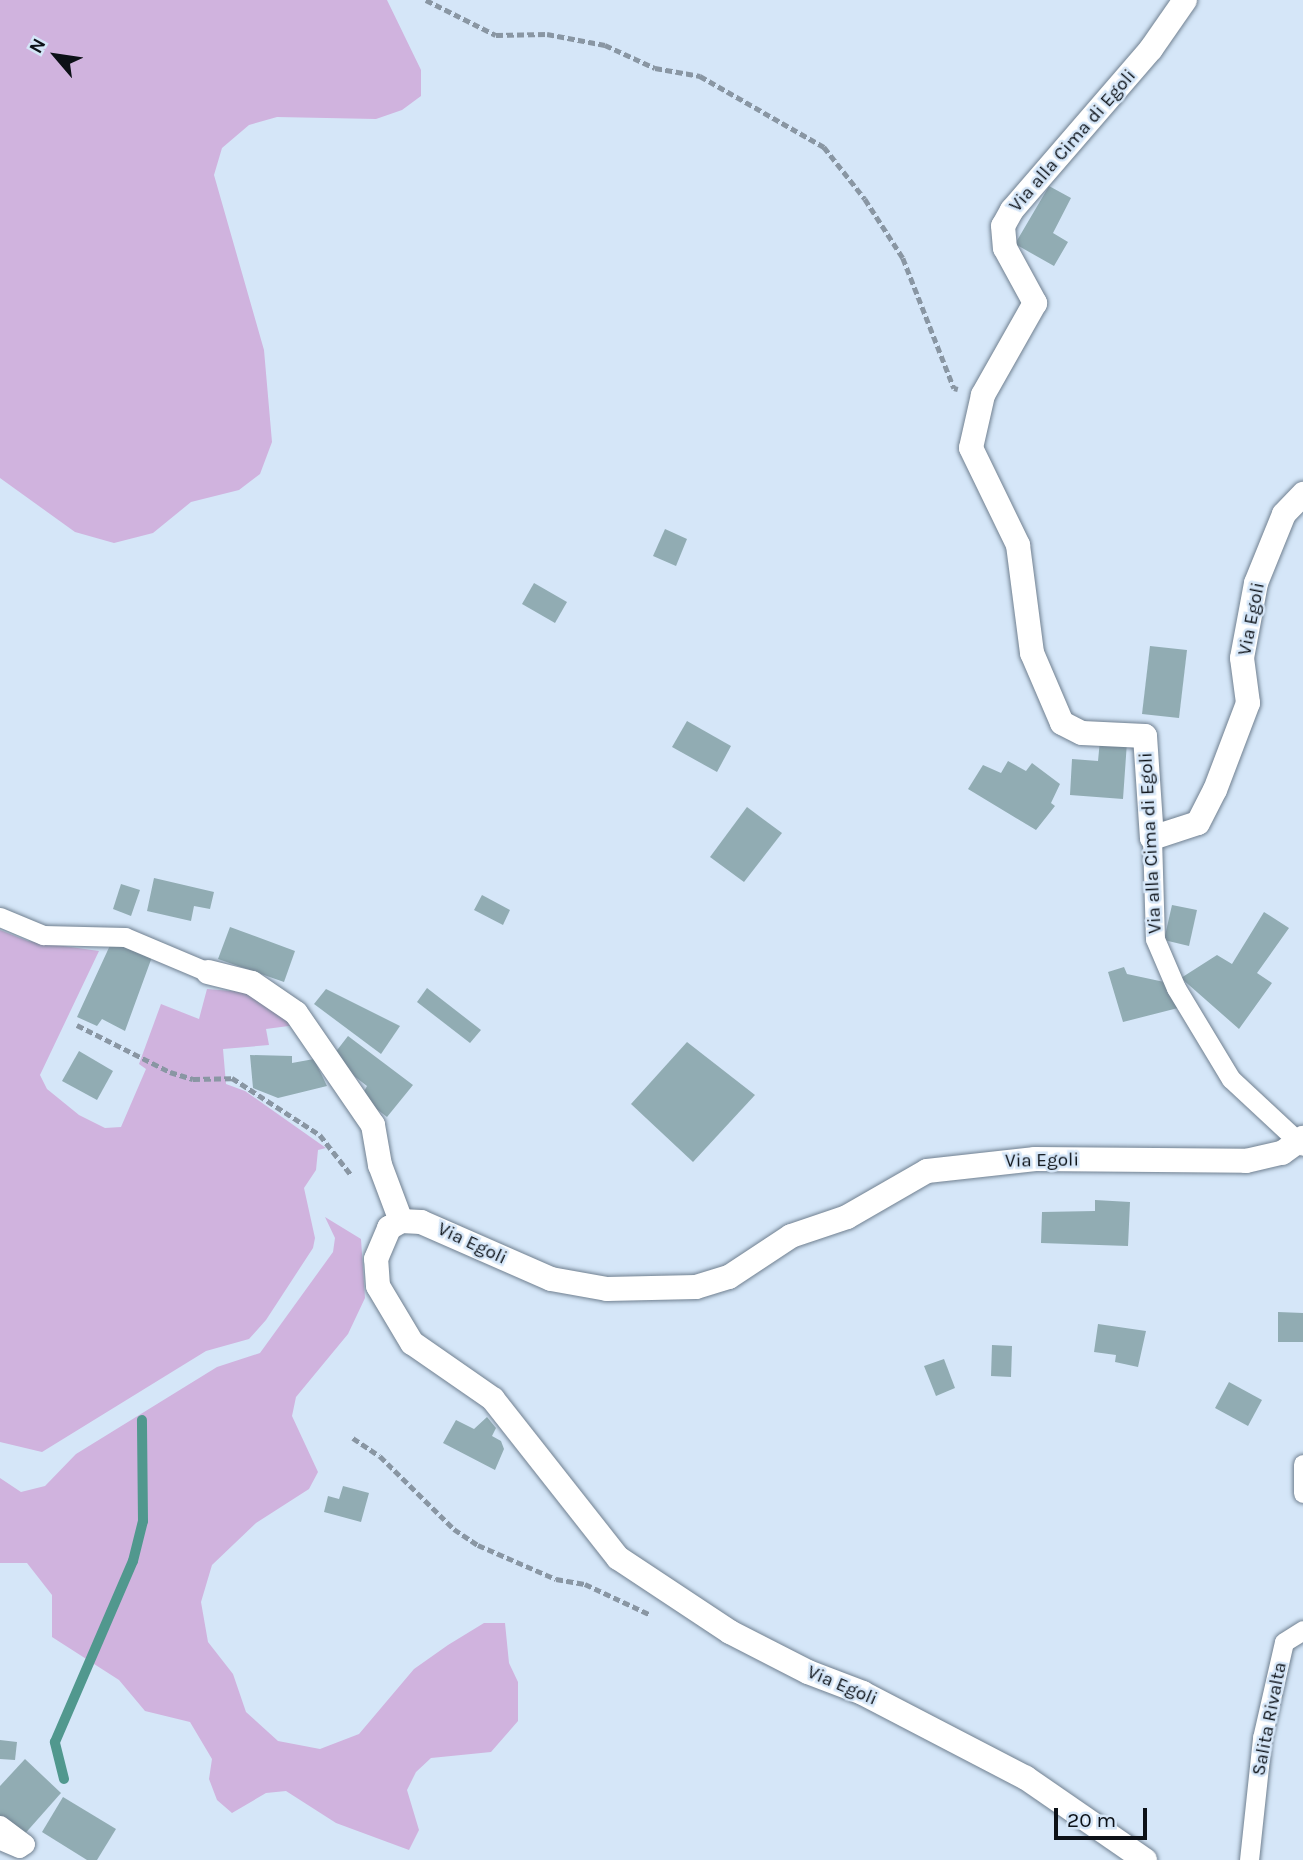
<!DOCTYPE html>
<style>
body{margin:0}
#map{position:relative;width:1303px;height:1860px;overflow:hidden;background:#d5e6f8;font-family:Karla,sans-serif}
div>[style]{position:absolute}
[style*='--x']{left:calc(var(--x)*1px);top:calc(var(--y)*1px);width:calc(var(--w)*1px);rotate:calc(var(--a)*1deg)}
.green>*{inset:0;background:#d0b3de}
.stream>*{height:10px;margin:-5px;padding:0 5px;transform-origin:5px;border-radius:5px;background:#51988e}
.building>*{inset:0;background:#91acb3}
.path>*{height:4.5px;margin-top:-2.25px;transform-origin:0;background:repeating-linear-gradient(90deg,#8996a3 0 7px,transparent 0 10.5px)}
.roads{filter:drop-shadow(0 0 2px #708090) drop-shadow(0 0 2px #708090)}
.pedestrian>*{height:19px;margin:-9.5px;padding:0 9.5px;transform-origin:9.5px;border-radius:9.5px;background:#fff}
.minor>*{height:24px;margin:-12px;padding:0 12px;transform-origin:12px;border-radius:12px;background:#fff}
span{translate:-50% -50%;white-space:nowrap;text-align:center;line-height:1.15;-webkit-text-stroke:5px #d5e6f8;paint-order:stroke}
.street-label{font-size:19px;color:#0c1117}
.north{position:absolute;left:21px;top:21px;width:70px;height:70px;-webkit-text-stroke:5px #d5e6f8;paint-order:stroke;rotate:299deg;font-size:19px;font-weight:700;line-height:28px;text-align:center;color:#0c1117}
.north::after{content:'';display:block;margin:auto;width:24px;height:32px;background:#0c1117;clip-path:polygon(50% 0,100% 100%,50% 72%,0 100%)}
.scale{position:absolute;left:1054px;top:1808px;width:93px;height:32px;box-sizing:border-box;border:4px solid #0c1117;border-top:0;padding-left:9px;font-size:21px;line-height:24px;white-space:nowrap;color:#0c1117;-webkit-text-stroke:5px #d5e6f8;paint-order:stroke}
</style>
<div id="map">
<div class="green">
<div style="clip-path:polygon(0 0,387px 0,421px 70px,421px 96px,402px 110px,376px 119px,277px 117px,249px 125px,222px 148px,214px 175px,264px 350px,272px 442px,260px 474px,239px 490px,191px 502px,153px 533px,114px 543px,75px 532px,0 478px)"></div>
<div style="clip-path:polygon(0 930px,28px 941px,99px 951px,40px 1075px,47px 1089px,79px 1115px,105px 1128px,121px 1127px,146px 1069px,139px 1064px,161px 1004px,199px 1019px,207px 989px,244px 992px,296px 1025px,266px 1029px,269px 1045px,223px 1049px,226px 1084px,245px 1091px,326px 1148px,318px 1150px,316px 1170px,304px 1188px,315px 1238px,313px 1248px,266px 1320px,249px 1339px,206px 1351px,42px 1452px,0 1442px)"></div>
<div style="clip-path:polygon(325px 1217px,361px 1239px,365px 1298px,348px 1334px,296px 1397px,292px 1416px,318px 1472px,309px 1489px,256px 1523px,212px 1565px,201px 1602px,208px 1642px,233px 1674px,246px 1712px,278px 1741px,320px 1749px,359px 1734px,414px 1669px,448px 1645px,484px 1623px,505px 1623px,509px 1663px,518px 1682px,518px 1721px,491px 1752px,431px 1758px,416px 1772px,407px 1790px,419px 1830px,409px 1850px,336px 1823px,286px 1791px,266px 1793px,232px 1813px,217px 1800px,209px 1779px,212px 1759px,190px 1722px,145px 1711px,119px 1680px,52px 1637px,52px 1595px,27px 1563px,0 1563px,0 1478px,21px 1492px,45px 1486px,76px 1454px,217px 1367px,260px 1353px,333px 1252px,335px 1238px)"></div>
</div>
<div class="stream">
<div style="--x:64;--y:1779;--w:38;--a:-104"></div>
<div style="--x:55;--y:1742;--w:197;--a:-66.7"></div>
<div style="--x:133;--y:1561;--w:41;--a:-76"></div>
<div style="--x:143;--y:1521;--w:101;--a:-90.6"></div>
</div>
<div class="building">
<div style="clip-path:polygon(1049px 186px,1071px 198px,1053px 233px,1068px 242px,1054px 266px,1015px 244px)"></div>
<div style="clip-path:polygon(665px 529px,687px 539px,676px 566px,653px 556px)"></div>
<div style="clip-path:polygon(534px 583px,567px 602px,555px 623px,522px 604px)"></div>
<div style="clip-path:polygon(1150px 646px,1187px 650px,1179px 718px,1142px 714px)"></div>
<div style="clip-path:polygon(687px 721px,731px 746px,717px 772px,672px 747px)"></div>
<div style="clip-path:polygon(1100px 740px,1127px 742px,1123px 799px,1070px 795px,1072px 759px,1098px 761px)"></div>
<div style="clip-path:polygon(1008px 761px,1026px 771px,1032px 763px,1060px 784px,1051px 803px,1055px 806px,1036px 830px,968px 789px,983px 765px,1001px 773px)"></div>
<div style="clip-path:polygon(747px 807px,782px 833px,744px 882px,710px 857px)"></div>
<div style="clip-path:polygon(154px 878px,214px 892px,210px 909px,194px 906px,191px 921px,147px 911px)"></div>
<div style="clip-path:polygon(121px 884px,140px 890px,131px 916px,113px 909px)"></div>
<div style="clip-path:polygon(482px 895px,510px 910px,503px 925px,474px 910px)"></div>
<div style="clip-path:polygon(1172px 905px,1197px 910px,1189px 946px,1164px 940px)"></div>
<div style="clip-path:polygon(1264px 912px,1289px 928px,1257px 973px,1272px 983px,1239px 1029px,1181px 978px,1217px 955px,1232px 964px)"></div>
<div style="clip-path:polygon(230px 927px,295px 951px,284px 982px,218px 959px)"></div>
<div style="clip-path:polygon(112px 941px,152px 957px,125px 1031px,102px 1019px,97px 1026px,77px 1017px)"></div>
<div style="clip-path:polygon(1124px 967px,1127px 974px,1169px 983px,1178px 1008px,1123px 1022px,1108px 972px)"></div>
<div style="clip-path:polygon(427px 988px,481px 1030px,470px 1043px,417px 1002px)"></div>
<div style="clip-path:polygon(326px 989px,400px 1026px,381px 1054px,314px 1004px)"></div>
<div style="clip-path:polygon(348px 1036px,413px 1085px,387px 1117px,361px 1097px,367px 1086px,331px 1058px)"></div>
<div style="clip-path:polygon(687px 1042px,755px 1095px,693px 1162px,631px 1104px)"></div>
<div style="clip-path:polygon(79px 1051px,113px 1071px,97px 1100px,62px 1081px)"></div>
<div style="clip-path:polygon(250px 1055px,292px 1056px,292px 1063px,314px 1059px,327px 1086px,278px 1098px,253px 1088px)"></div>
<div style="clip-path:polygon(1095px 1200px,1130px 1202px,1128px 1246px,1041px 1243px,1042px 1212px,1095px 1211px)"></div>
<div style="clip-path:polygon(1278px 1312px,1303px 1313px,1303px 1342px,1278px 1342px)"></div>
<div style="clip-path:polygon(1098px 1324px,1146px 1331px,1138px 1367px,1115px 1362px,1116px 1355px,1094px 1352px)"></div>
<div style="clip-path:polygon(992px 1345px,1012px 1346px,1011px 1377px,991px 1376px)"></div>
<div style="clip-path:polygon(944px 1359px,955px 1388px,936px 1396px,924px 1366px)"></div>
<div style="clip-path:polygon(1229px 1382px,1262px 1400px,1248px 1426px,1215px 1408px)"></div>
<div style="clip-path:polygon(487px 1417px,496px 1428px,492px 1436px,501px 1441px,504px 1449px,495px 1470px,443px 1443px,456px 1420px,474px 1429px)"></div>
<div style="clip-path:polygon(343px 1486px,369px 1493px,361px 1522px,324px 1512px,328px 1496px,339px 1499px)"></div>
<div style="clip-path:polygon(0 1740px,17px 1742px,15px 1760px,0 1759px)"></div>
<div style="clip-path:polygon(25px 1759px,61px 1793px,22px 1837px,0 1817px,0 1786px)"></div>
<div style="clip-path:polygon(63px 1797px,116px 1829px,97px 1860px,87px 1860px,42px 1832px)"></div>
</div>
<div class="path">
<div style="--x:426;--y:0;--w:78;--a:26.6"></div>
<div style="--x:496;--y:35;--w:51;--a:-1.1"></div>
<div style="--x:547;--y:34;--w:59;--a:10.7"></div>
<div style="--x:605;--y:45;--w:55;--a:24.7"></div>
<div style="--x:655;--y:68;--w:46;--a:10.1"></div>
<div style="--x:700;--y:76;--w:143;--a:29.8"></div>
<div style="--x:824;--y:147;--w:66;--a:51.7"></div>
<div style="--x:865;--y:199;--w:70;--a:57.2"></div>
<div style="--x:903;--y:258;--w:140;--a:68.6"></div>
<div style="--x:954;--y:388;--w:4;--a:14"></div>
<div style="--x:77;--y:1025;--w:104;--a:26.8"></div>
<div style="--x:170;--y:1072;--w:24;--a:17"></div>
<div style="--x:193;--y:1079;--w:39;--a:-1"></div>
<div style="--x:232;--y:1078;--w:105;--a:32.9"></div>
<div style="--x:320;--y:1135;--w:52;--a:52"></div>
<div style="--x:353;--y:1438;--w:32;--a:34"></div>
<div style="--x:380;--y:1456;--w:104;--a:44.6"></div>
<div style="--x:454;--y:1529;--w:29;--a:34"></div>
<div style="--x:478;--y:1545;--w:85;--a:23.6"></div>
<div style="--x:556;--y:1579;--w:29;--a:10"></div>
<div style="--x:585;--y:1584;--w:73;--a:25.2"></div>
</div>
<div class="roads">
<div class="pedestrian">
<div style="--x:1152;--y:838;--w:101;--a:88.3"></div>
<div style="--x:1155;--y:939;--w:53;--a:66.8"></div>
<div style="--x:1176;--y:988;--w:106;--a:58.9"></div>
<div style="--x:1231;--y:1079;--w:98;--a:42.9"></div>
<div style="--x:0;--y:917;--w:47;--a:22.7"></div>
<div style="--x:43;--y:935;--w:82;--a:1.4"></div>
<div style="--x:125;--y:937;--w:90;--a:22.9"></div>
<div style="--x:1303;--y:1464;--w:29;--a:90"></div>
<div style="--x:0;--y:1825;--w:31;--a:37"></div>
<div style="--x:25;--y:1844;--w:7;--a:146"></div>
<div style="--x:19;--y:1848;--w:21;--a:-157"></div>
<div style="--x:1249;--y:1860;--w:123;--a:-83.9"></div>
<div style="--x:1262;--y:1738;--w:98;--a:-77.1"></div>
<div style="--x:1284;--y:1642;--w:22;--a:-32"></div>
</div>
<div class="minor">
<div style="--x:1185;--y:0;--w:60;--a:124.8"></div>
<div style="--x:1151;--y:49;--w:213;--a:130.8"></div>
<div style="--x:1012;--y:210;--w:18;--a:119"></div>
<div style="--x:1003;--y:226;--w:22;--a:85"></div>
<div style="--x:1005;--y:248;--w:63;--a:61.4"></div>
<div style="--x:1035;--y:303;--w:106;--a:119.5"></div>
<div style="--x:983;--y:395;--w:54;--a:102.8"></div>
<div style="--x:971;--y:448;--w:108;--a:64.1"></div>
<div style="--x:1018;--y:545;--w:109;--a:82.6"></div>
<div style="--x:1032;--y:653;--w:76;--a:66.8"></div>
<div style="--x:1062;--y:723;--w:22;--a:27"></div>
<div style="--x:1082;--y:733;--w:63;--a:2.7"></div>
<div style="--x:1145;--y:736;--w:102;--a:86.1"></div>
<div style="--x:1152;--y:838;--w:48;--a:-18.1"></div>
<div style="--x:1198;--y:823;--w:37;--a:-63"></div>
<div style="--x:1215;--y:790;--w:93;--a:-69.2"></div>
<div style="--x:1248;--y:703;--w:45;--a:-97.6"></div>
<div style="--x:1242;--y:658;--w:76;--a:-79.4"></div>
<div style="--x:1256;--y:583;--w:74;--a:-67.9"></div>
<div style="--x:1284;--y:514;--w:28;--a:-46"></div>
<div style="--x:208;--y:972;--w:45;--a:14"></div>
<div style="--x:252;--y:983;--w:53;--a:34.3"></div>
<div style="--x:296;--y:1013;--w:136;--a:55.5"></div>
<div style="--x:373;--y:1125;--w:41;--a:80.1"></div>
<div style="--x:380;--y:1165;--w:60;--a:69.4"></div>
<div style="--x:1145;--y:1860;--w:145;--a:-145.4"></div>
<div style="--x:1026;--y:1778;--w:184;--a:-152.5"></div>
<div style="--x:863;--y:1693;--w:59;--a:-159.1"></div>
<div style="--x:808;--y:1672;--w:88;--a:-152.9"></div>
<div style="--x:730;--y:1632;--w:134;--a:-146.5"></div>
<div style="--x:618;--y:1558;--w:202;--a:-128.2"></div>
<div style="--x:493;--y:1399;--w:98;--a:-145.3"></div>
<div style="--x:412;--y:1343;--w:66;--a:-120.8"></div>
<div style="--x:378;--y:1286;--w:27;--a:-94"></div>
<div style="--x:376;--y:1259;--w:34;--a:-67"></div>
<div style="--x:389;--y:1228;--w:14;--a:-30"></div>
<div style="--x:401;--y:1221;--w:20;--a:3"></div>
<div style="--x:421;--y:1222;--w:142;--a:23.7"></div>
<div style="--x:551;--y:1279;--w:57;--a:10.1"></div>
<div style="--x:607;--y:1289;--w:89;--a:-1.3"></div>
<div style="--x:696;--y:1287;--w:34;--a:-17"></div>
<div style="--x:729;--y:1277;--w:74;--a:-33.5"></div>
<div style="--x:791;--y:1236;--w:59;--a:-18.7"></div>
<div style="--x:847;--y:1217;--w:92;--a:-29.9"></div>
<div style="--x:927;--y:1171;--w:109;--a:-6.3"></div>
<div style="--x:1035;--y:1159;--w:211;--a:0.5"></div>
<div style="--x:1246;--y:1161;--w:37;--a:-13"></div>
<div style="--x:1282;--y:1153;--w:26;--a:-36"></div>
</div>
</div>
<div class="street-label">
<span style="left:1073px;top:141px;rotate:-49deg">Via alla Cima di Egoli</span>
<span style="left:1252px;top:619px;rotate:-79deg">Via Egoli</span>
<span style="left:1151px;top:843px;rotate:-93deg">Via alla Cima di Egoli</span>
<span style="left:1042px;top:1161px;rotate:-1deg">Via Egoli</span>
<span style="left:472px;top:1244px;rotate:25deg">Via Egoli</span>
<span style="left:842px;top:1686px;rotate:23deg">Via Egoli</span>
<span style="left:1270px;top:1719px;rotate:-79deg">Salita Rivalta</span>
</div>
<div class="north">N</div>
<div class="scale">20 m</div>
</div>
